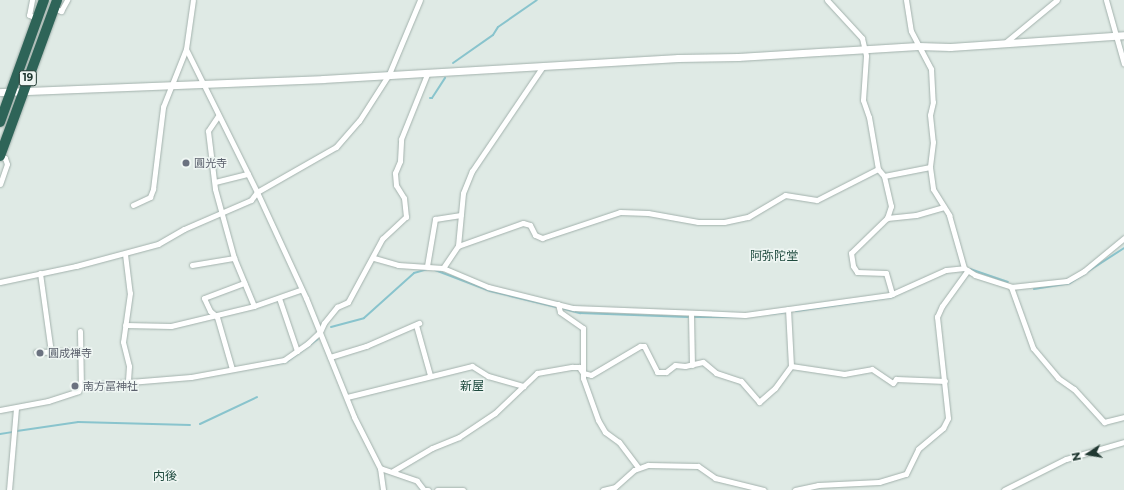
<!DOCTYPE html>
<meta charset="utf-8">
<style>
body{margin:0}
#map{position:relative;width:1124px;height:490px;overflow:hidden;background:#dfeae5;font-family:Montserrat,"Noto Sans JP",sans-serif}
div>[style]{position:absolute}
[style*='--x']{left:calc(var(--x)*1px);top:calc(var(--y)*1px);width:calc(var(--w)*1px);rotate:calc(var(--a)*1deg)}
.stream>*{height:2px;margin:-1px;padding:0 1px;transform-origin:1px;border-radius:1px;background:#89c4cd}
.roads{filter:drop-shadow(0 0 1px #a2b1ac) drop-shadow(0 0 1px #a2b1ac)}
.street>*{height:5px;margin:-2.5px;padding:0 2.5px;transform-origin:2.5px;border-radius:2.5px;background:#fff}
.secondary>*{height:7px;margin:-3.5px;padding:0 3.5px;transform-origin:3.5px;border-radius:3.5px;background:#fff}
.highway>*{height:10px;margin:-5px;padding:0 5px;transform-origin:5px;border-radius:5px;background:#2e6458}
.dots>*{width:11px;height:11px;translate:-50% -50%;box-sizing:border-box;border:2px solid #eff6f3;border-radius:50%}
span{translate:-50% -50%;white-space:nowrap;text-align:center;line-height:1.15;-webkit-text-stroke:3px #eff6f3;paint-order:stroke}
.shield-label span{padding:1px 3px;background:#eff6f3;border:1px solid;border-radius:3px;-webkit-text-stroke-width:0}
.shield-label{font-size:10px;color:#213932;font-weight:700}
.worship-label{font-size:11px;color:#5b616d}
.left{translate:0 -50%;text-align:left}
.neighbourhood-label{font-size:12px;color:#1e4a3e}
.north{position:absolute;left:1068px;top:434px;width:40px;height:40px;-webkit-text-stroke:3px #eff6f3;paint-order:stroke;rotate:258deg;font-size:11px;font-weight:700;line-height:16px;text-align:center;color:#213932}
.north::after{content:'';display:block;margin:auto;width:14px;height:18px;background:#213932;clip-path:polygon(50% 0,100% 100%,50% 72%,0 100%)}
</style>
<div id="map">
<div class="stream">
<div style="--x:453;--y:63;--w:49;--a:-35"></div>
<div style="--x:493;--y:35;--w:9;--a:-58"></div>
<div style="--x:498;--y:27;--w:47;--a:-34.7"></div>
<div style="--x:430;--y:98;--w:2;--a:0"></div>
<div style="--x:432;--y:98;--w:24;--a:-57"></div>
<div style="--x:970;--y:269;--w:40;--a:18.9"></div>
<div style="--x:435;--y:270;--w:59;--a:20.9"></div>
<div style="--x:490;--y:291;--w:68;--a:13.6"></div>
<div style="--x:1034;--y:289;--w:36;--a:-9"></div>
<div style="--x:1070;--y:283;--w:64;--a:-32.9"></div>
<div style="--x:561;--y:308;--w:20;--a:15"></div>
<div style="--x:580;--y:313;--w:108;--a:2.1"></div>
<div style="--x:796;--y:311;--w:97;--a:-8.3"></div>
<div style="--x:770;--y:314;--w:16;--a:-7"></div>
<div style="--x:693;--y:317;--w:49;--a:0"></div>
<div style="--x:331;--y:327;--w:34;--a:-15"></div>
<div style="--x:364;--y:318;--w:67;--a:-42"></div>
<div style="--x:414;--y:273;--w:15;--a:-16"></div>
<div style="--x:269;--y:365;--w:17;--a:-10"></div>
<div style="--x:286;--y:362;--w:39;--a:-36"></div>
<div style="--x:200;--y:424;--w:63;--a:-25.3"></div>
<div style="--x:17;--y:431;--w:62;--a:-8.4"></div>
<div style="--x:78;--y:422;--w:112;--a:1.5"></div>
<div style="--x:0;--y:434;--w:12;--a:-9"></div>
</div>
<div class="roads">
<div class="street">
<div style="--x:32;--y:0;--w:15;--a:101"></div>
<div style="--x:29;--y:15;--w:9;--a:21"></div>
<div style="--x:827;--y:0;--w:52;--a:47.4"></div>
<div style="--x:862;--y:38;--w:18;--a:77"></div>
<div style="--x:866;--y:56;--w:44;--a:93.9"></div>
<div style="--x:863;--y:100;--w:18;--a:71"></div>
<div style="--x:869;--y:117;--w:53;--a:80.2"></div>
<div style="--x:878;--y:169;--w:9;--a:49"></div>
<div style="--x:884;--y:176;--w:47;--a:-11.1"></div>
<div style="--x:906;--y:0;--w:31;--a:81"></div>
<div style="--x:911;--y:31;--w:43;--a:62.2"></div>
<div style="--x:931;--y:69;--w:33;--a:87"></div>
<div style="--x:933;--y:102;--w:13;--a:103"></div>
<div style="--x:930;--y:115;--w:27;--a:84"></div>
<div style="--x:933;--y:142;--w:25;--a:97"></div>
<div style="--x:930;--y:167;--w:22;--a:82"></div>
<div style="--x:933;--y:189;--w:31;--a:58"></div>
<div style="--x:949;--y:215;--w:55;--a:74.2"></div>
<div style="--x:1106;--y:0;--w:66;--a:74.3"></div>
<div style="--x:54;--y:8;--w:8;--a:23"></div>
<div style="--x:61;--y:11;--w:13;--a:-61"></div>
<div style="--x:1006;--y:42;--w:66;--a:-39.5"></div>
<div style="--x:186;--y:49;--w:160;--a:63.6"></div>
<div style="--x:257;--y:192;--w:117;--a:65.2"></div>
<div style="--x:306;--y:298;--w:128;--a:68"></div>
<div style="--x:354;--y:417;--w:57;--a:63"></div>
<div style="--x:380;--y:468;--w:22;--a:82"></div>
<div style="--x:218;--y:116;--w:18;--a:124"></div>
<div style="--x:208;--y:131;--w:58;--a:83.1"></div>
<div style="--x:215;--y:189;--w:72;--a:74.6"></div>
<div style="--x:234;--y:258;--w:52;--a:67.4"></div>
<div style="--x:0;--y:156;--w:5;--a:22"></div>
<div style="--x:5;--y:158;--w:6;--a:72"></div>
<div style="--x:7;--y:164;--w:21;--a:109"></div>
<div style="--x:884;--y:176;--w:31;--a:77"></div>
<div style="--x:891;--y:206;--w:13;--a:108"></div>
<div style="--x:887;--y:218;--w:29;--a:-6"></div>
<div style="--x:916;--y:215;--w:29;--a:-16"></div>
<div style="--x:215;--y:182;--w:34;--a:-14"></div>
<div style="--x:133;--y:205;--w:19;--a:-25"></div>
<div style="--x:150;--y:197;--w:9;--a:-69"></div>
<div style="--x:153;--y:189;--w:83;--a:-83"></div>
<div style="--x:163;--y:107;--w:62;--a:-68.4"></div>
<div style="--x:186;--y:49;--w:49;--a:-81.9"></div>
<div style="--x:887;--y:218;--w:50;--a:135.8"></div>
<div style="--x:851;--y:253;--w:13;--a:81"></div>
<div style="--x:853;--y:266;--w:7;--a:56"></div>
<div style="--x:857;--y:272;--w:29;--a:2"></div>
<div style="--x:886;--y:273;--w:22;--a:74"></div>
<div style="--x:458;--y:246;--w:69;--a:-19.5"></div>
<div style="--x:523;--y:223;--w:7;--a:16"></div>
<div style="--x:530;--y:225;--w:11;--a:63"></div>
<div style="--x:535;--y:235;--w:8;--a:23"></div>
<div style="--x:542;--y:238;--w:82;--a:-18.4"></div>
<div style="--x:620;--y:212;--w:28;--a:2"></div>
<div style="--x:648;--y:213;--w:51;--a:10.2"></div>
<div style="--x:698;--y:222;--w:26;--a:0"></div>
<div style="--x:724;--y:222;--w:25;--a:-12"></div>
<div style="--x:748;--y:217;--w:43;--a:-30.7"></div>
<div style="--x:785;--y:195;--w:32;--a:9"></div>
<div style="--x:817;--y:200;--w:68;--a:-26.9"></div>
<div style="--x:125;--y:254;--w:39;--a:83"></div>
<div style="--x:130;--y:293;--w:49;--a:98.1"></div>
<div style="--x:123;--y:342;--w:25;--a:76"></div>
<div style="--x:129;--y:366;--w:16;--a:94"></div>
<div style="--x:374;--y:258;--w:25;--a:16"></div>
<div style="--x:398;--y:265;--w:45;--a:3.8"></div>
<div style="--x:443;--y:268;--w:49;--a:22.9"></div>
<div style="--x:488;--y:287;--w:88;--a:13.9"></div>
<div style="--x:573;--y:308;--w:172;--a:2.3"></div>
<div style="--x:745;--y:315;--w:146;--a:-7.9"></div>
<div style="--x:890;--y:295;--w:61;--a:-24.1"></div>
<div style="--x:946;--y:270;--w:18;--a:-6"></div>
<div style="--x:964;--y:268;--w:13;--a:32"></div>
<div style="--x:975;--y:275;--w:38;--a:18"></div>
<div style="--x:1011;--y:287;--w:56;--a:-6.1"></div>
<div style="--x:1067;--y:281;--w:20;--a:-30"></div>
<div style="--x:1084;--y:271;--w:52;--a:-39.5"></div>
<div style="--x:192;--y:265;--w:43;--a:-9.5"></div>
<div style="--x:427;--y:266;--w:48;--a:-80.3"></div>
<div style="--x:435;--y:219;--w:26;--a:-9"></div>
<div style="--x:443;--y:268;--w:27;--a:-56"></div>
<div style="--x:458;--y:246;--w:53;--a:-84.6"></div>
<div style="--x:463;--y:193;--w:24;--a:-68"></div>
<div style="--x:472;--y:171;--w:127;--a:-55.9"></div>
<div style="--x:40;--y:273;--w:80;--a:82.1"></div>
<div style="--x:0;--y:282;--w:78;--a:-11.9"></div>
<div style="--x:76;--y:266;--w:85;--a:-15"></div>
<div style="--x:158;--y:244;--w:30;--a:-30"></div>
<div style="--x:184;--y:229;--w:73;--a:-23.4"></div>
<div style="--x:251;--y:200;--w:10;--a:-53"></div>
<div style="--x:257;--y:192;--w:91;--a:-29.7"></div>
<div style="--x:336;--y:147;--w:35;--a:-49"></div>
<div style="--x:359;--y:121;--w:56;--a:-57.4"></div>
<div style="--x:389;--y:74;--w:80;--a:-67.3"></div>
<div style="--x:1011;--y:287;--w:65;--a:70.2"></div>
<div style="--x:1033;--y:348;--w:39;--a:50"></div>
<div style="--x:1058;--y:378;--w:19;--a:35"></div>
<div style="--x:1074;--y:389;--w:45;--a:47.7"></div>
<div style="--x:1104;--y:422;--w:21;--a:-14"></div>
<div style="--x:279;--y:298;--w:56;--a:71.2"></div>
<div style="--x:558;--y:304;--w:8;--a:76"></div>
<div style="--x:560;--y:312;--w:28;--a:35"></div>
<div style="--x:583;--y:328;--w:50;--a:90"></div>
<div style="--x:583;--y:378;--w:45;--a:70.3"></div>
<div style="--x:598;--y:420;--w:14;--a:60"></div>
<div style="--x:605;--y:432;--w:17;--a:36"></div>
<div style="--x:619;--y:442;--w:31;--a:53"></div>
<div style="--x:691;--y:314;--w:51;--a:88.9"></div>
<div style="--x:125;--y:325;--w:46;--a:1.2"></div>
<div style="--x:171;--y:326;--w:85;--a:-13.5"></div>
<div style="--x:254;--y:306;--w:49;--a:-19.2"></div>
<div style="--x:416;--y:325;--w:52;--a:74.4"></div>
<div style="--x:80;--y:331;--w:55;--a:89"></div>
<div style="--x:36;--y:352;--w:44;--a:-1.3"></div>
<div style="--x:330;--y:357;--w:38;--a:-17"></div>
<div style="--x:366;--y:346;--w:58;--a:-23.5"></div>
<div style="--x:791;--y:366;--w:54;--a:8.6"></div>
<div style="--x:844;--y:374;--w:28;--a:-10"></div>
<div style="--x:872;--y:369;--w:25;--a:34"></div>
<div style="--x:893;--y:383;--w:5;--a:-53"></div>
<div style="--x:896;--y:379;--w:49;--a:2.3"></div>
<div style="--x:232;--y:369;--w:54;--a:-106.1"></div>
<div style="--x:217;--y:317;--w:9;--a:-139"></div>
<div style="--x:210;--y:311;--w:14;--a:-115"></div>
<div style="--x:204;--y:298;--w:43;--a:-20.6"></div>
<div style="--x:347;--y:397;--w:129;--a:-13.9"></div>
<div style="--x:472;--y:366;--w:19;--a:32"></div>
<div style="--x:488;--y:376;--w:37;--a:16"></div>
<div style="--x:0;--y:410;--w:49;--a:-10.6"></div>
<div style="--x:48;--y:401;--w:32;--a:-18"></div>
<div style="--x:78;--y:391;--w:6;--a:-59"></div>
<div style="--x:81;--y:386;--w:110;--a:-4.7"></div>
<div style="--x:191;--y:377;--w:95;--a:-10.4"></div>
<div style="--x:284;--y:360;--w:29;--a:-35"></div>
<div style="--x:308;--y:343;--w:16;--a:-43"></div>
<div style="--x:320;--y:332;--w:10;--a:-66"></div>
<div style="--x:324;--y:323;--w:21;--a:-51"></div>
<div style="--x:337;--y:307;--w:12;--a:-24"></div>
<div style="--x:348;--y:302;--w:72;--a:-61.6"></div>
<div style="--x:382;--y:239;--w:33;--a:-43"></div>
<div style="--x:406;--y:217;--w:19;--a:-96"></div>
<div style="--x:404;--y:198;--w:15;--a:-122"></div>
<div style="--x:396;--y:185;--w:12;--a:-95"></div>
<div style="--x:395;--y:173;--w:13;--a:-67"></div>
<div style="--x:400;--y:161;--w:22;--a:-87"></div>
<div style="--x:401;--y:139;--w:72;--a:-68.1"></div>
<div style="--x:380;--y:468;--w:39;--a:19"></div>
<div style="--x:417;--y:481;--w:11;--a:52"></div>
<div style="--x:424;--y:490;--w:4;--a:0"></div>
<div style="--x:393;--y:471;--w:45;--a:-30.5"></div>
<div style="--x:432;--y:448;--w:29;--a:-22"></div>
<div style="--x:459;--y:437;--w:43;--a:-33.7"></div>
<div style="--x:495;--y:413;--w:58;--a:-43.6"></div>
<div style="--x:537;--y:373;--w:36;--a:-10"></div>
<div style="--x:572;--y:367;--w:7;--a:0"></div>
<div style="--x:579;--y:367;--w:7;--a:56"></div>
<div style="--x:583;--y:373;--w:8;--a:14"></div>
<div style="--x:591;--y:375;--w:57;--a:-30.6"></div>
<div style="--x:640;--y:346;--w:4;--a:0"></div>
<div style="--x:644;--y:346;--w:29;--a:63"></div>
<div style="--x:657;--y:372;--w:9;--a:0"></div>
<div style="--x:666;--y:372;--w:11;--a:-38"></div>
<div style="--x:675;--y:365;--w:10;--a:6"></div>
<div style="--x:685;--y:366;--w:18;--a:-13"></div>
<div style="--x:703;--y:362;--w:17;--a:40"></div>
<div style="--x:716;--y:373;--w:26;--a:18"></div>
<div style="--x:741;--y:381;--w:28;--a:49"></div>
<div style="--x:759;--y:402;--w:21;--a:-41"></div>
<div style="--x:775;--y:388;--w:27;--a:-54"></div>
<div style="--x:791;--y:366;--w:57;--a:-93"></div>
<div style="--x:9;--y:490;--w:82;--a:-85.1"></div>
<div style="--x:437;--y:490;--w:26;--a:0"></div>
<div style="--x:603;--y:490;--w:12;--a:-14"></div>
<div style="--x:615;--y:487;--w:25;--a:-42"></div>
<div style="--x:634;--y:470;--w:15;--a:-20"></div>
<div style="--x:648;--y:465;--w:50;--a:1.1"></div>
<div style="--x:698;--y:466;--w:21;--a:35"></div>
<div style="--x:715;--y:478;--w:50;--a:13.8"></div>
<div style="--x:795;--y:490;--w:24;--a:-12"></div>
<div style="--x:818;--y:485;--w:61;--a:-2.8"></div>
<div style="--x:879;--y:482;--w:28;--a:-17"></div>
<div style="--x:906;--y:474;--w:28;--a:-64"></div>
<div style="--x:918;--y:449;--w:33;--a:-40"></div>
<div style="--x:943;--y:428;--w:11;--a:-63"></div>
<div style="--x:948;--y:418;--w:102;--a:-96.2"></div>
<div style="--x:937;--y:317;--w:12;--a:-66"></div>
<div style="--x:942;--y:306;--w:44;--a:-54.2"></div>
<div style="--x:1004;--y:490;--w:69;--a:-26.6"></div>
<div style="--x:1066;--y:459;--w:60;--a:-16.3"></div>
</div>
<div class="secondary">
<div style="--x:0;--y:92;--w:323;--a:-2.3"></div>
<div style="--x:323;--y:79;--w:356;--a:-3.4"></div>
<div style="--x:678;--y:58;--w:60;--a:-1"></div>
<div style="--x:738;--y:57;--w:180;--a:-3.5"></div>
<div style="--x:918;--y:46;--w:32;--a:2"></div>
<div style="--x:950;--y:47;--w:174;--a:-3.9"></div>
</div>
<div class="highway">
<div style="--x:0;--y:122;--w:130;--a:-70.2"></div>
<div style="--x:0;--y:156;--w:166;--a:-69.9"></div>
</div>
</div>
<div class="dots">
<div style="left:186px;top:163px;background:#6b7280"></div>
<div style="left:40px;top:353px;background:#6b7280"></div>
<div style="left:75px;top:386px;background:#6b7280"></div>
</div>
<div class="shield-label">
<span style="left:28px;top:78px">19</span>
</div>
<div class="worship-label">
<span class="left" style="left:194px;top:163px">圓光寺</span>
<span class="left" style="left:48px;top:353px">圓成禅寺</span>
<span class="left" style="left:83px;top:386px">南方冨神社</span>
</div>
<div class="neighbourhood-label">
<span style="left:774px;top:256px">阿弥陀堂</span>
<span style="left:472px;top:386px">新屋</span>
<span style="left:165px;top:476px">内後</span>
</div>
<div class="north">N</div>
</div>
